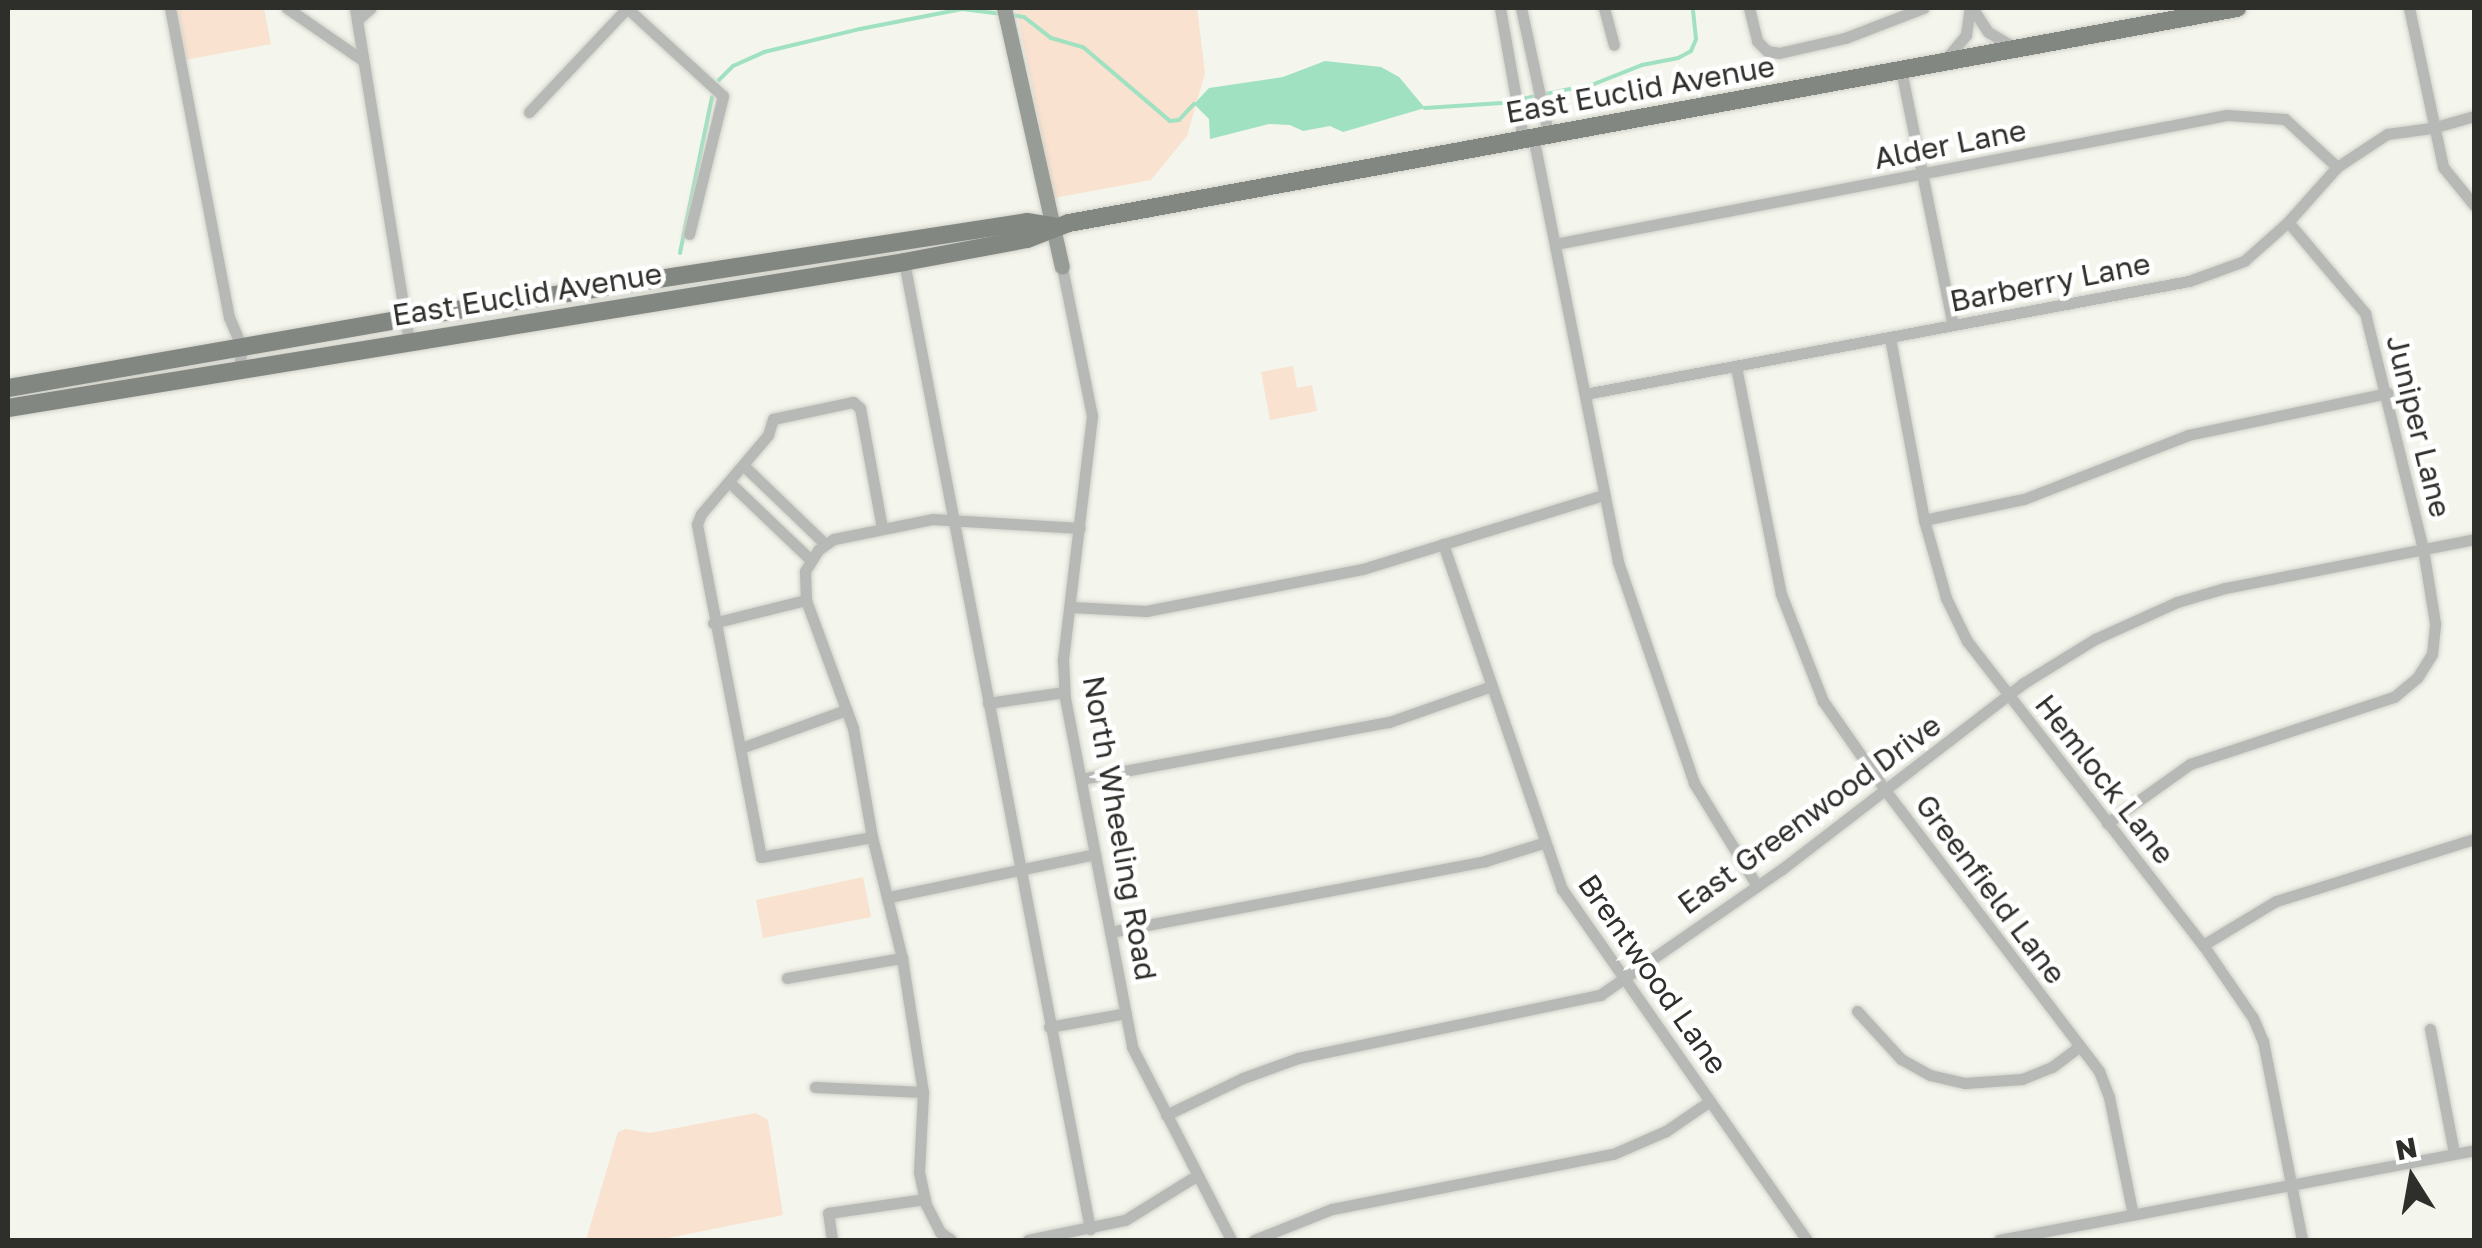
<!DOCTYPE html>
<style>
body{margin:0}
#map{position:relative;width:2482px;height:1248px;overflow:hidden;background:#f4f5ec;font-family:"Golos Text",sans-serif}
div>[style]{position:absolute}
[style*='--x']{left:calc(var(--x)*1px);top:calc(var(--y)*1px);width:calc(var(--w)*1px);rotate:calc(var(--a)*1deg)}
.green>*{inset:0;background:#f9e2cf}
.water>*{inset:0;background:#a0e1c1}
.stream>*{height:4px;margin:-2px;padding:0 2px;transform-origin:2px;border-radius:2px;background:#a0e1c1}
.roads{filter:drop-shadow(0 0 2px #d0d1c9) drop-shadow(0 0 2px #d0d1c9)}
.street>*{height:11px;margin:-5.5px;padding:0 5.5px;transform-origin:5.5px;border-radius:5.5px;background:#b6b9b5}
.secondary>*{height:15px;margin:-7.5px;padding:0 7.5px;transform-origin:7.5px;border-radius:7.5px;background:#989c97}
.primary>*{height:18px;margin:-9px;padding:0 9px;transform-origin:9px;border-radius:9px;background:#838781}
span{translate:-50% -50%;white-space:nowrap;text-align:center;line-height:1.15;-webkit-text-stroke:9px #fff;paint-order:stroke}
.street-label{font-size:30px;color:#2e2f2b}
.frame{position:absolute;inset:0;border:10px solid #2e2f2b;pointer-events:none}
.north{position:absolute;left:2362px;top:1128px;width:100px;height:100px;-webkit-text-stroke:8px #fff;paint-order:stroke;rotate:349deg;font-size:28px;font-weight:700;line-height:40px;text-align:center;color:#2e2f2b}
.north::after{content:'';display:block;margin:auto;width:35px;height:45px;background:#2e2f2b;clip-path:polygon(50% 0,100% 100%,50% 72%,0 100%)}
</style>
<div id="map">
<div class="green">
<div style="clip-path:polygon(175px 8px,264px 8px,271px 44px,185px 60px)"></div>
<div style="clip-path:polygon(1016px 8px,1197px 8px,1205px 73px,1187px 136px,1151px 180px,1054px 198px)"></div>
<div style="clip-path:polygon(1293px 366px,1297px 388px,1312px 385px,1317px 411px,1270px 420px,1261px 372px)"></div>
<div style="clip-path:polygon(863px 877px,871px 917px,763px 938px,756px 900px)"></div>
<div style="clip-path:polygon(756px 1113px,768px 1120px,783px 1215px,658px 1240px,586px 1240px,618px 1132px,626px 1129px,650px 1133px)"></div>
</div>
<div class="water">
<div style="clip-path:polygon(1325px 61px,1381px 67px,1399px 77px,1425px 108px,1343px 132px,1330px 126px,1303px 131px,1290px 125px,1269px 124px,1210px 139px,1209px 119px,1194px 104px,1209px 88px,1283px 77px)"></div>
</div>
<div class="stream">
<div style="--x:1010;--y:15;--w:14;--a:8"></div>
<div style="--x:1024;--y:17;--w:34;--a:38"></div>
<div style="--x:1051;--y:38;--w:33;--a:16"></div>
<div style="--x:1083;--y:47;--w:114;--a:40.4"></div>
<div style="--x:1170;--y:121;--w:9;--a:-6"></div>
<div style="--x:1179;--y:120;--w:22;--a:-47"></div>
<div style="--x:719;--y:80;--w:20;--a:-45"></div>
<div style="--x:733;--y:66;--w:34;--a:-24"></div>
<div style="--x:764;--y:52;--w:99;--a:-13.5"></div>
<div style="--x:860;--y:29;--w:104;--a:-11.1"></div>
<div style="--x:962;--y:9;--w:39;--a:7"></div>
<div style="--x:1425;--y:108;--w:77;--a:-3.7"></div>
<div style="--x:1502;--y:103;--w:94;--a:-11.7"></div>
<div style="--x:1594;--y:84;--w:52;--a:-21.6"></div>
<div style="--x:1642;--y:65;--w:37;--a:-11"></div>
<div style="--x:1678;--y:58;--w:15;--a:-28"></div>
<div style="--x:1691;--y:51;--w:13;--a:-67"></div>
<div style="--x:1696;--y:39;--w:31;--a:-96"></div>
<div style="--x:680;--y:253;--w:159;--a:-78.4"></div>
</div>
<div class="roads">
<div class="street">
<div style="--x:170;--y:8;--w:315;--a:79.2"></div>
<div style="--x:229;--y:317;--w:34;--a:67"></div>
<div style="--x:242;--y:348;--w:20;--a:99"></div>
<div style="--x:287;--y:8;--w:90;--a:34.6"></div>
<div style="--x:355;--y:8;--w:336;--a:80.8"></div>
<div style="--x:1500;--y:8;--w:132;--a:80"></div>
<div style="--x:1521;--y:8;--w:128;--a:77.8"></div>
<div style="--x:1604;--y:8;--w:38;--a:75"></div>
<div style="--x:1749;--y:8;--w:34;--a:76"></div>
<div style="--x:1757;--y:41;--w:14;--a:45"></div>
<div style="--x:1767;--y:51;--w:12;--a:9"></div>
<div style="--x:1779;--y:53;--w:68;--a:-12.8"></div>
<div style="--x:1845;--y:38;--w:84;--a:-21"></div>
<div style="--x:2409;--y:8;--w:163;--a:77.9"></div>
<div style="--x:2443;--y:167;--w:49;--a:50.8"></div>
<div style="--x:1973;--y:9;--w:27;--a:57"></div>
<div style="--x:1988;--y:32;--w:32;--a:30"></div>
<div style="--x:357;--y:20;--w:18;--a:-41"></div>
<div style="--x:1945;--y:60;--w:33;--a:-50"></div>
<div style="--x:1966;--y:35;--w:27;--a:-82"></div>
<div style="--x:1901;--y:70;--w:260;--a:78.5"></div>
<div style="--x:529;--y:112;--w:143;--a:-46.7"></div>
<div style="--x:627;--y:8;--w:130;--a:42.5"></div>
<div style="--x:723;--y:96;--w:142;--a:103.8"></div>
<div style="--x:1533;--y:136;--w:434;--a:78.7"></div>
<div style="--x:1618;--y:562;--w:234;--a:71"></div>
<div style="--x:1694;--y:783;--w:119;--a:58.5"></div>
<div style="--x:1555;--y:244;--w:684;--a:-10.87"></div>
<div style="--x:2227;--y:115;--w:58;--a:3.9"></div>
<div style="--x:2285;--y:119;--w:71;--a:42.7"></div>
<div style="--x:904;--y:262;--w:985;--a:79.11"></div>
<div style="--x:1062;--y:267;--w:152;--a:78.6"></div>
<div style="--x:1092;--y:416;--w:247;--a:96.8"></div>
<div style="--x:1063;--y:661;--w:37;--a:87"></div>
<div style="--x:1065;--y:698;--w:355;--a:79.1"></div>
<div style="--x:1132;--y:1047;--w:217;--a:62.8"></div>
<div style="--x:1890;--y:338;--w:185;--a:79.4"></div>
<div style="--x:1924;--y:520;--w:81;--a:74.2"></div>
<div style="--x:1946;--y:598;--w:48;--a:64"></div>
<div style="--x:1967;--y:641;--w:385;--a:52.2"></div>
<div style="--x:2203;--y:945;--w:88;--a:55.6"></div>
<div style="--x:2253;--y:1018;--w:25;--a:67"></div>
<div style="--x:2263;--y:1041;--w:203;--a:78.9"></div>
<div style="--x:1736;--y:367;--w:231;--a:78.8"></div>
<div style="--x:1781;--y:594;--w:115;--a:68.6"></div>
<div style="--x:1823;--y:701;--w:108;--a:55.1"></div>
<div style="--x:1885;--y:790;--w:353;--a:52.7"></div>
<div style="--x:2099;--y:1071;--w:28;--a:69"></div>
<div style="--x:2109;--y:1097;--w:120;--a:78.5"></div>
<div style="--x:1585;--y:394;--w:614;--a:-10.6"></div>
<div style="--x:2189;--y:281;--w:59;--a:-20"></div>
<div style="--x:2244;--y:261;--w:59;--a:-41.6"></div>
<div style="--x:2288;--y:222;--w:74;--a:-48.3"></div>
<div style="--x:2337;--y:167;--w:60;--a:-33.4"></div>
<div style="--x:2387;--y:134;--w:45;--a:-7.6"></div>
<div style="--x:2432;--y:128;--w:44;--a:-15.9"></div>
<div style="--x:744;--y:466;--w:112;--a:43.9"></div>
<div style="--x:729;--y:482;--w:113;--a:43.6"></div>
<div style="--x:1924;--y:520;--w:102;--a:-11.9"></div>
<div style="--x:2024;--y:499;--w:176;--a:-21.3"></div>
<div style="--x:2188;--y:435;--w:204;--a:-11.9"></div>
<div style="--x:1443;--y:544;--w:365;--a:71"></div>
<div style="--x:1562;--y:889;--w:428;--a:55.1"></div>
<div style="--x:1071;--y:607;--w:75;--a:3.1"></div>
<div style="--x:1146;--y:611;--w:221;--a:-11"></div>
<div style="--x:1363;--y:569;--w:251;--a:-17.1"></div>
<div style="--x:713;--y:623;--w:96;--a:-13.9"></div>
<div style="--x:988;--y:703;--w:77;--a:-8.2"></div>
<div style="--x:741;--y:748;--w:112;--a:-19.9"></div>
<div style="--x:1081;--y:779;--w:313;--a:-10.5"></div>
<div style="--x:1389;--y:722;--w:106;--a:-19.3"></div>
<div style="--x:2107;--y:823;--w:102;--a:-35.4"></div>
<div style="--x:2190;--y:764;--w:215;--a:-18.2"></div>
<div style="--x:2394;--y:697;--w:30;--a:-40"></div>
<div style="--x:2417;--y:678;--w:28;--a:-58"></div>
<div style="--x:2432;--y:654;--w:31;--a:-84"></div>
<div style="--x:2435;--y:623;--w:75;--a:-99.2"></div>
<div style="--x:2423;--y:549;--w:243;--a:-103.8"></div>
<div style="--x:2365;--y:313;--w:119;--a:-130.2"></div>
<div style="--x:872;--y:837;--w:113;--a:169.8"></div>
<div style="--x:761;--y:857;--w:339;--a:-100.9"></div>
<div style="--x:697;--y:524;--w:11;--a:-68"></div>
<div style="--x:701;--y:514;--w:104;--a:-49.7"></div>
<div style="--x:768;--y:435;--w:17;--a:-73"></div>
<div style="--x:773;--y:419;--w:82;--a:-12"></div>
<div style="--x:853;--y:402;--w:9;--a:41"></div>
<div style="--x:860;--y:408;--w:122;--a:79.6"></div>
<div style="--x:889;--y:897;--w:209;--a:-11.8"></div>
<div style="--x:1110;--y:932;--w:382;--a:-10.7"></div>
<div style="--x:1485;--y:861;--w:61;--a:-17.2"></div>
<div style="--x:2203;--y:945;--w:85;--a:-31.1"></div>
<div style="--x:2276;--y:901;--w:207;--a:-17.4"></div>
<div style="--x:787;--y:978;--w:117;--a:-9.9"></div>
<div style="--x:1857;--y:1011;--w:65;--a:47.5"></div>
<div style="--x:1901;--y:1059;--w:33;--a:29"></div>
<div style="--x:1930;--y:1075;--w:36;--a:13"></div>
<div style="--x:1965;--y:1083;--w:57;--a:-4"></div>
<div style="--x:2022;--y:1079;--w:32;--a:-22"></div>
<div style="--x:2052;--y:1067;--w:34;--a:-37"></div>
<div style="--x:1049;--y:1027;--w:78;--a:-10.3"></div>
<div style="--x:2430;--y:1029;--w:126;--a:79"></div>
<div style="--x:815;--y:1087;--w:108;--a:2.7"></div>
<div style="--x:1166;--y:1115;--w:85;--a:-25.7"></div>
<div style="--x:1243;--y:1078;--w:59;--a:-20"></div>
<div style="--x:1298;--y:1058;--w:309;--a:-11.8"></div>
<div style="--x:1600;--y:995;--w:221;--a:-34.7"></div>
<div style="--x:1782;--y:869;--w:303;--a:-37.6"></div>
<div style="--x:2022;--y:684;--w:86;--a:-31.7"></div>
<div style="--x:2095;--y:639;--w:90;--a:-24.3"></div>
<div style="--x:2177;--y:602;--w:50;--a:-16.3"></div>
<div style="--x:2225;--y:588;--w:254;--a:-11.1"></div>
<div style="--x:832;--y:1240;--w:27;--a:-98"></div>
<div style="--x:828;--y:1213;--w:98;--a:-8.2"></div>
<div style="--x:951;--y:1240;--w:14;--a:-144"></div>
<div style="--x:940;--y:1232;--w:30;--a:-117"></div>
<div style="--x:926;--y:1205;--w:34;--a:-102"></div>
<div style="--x:919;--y:1172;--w:80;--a:-87.1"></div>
<div style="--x:923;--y:1092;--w:136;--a:-98.9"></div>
<div style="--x:902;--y:958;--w:125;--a:-103.9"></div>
<div style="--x:872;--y:837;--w:111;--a:-99.9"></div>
<div style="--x:853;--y:728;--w:136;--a:-110.2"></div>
<div style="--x:806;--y:600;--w:29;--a:-92"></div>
<div style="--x:805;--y:571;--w:25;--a:-58"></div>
<div style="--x:818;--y:550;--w:19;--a:-35"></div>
<div style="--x:834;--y:539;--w:100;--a:-11.5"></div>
<div style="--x:932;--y:519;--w:148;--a:3.5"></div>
<div style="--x:1028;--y:1240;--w:99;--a:-11.7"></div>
<div style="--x:1125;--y:1220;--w:84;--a:-31.8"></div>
<div style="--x:1254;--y:1240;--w:84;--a:-21.7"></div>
<div style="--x:1332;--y:1209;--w:286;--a:-11.1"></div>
<div style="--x:1613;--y:1154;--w:58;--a:-23.5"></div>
<div style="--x:1666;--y:1131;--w:53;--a:-34.3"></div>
<div style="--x:1999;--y:1240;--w:483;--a:-10.7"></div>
</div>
<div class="secondary">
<div style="--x:1004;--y:8;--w:265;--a:77.4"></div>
</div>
<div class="primary">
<div style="--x:8;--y:388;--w:423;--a:-9.9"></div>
<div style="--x:425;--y:315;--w:609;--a:-8.78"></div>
<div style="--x:1027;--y:222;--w:26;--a:9"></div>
<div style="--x:8;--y:408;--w:908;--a:-9.25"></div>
<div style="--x:904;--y:262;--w:125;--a:-10.6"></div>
<div style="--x:1027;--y:239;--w:45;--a:-20.9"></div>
<div style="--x:1069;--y:223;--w:1188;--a:-10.43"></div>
</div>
</div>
<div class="street-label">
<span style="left:1640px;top:89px;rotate:-10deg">East Euclid Avenue</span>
<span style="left:1950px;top:144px;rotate:-11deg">Alder Lane</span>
<span style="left:2050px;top:282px;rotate:-11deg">Barberry Lane</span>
<span style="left:527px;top:294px;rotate:-9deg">East Euclid Avenue</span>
<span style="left:2419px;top:426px;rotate:76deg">Juniper Lane</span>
<span style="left:2105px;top:779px;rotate:52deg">Hemlock Lane</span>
<span style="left:1809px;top:814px;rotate:-36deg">East Greenwood Drive</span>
<span style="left:1120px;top:828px;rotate:80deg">North Wheeling Road</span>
<span style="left:1991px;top:889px;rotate:53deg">Greenfield Lane</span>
<span style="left:1653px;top:974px;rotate:55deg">Brentwood Lane</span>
</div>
<div class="frame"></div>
<div class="north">N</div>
</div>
